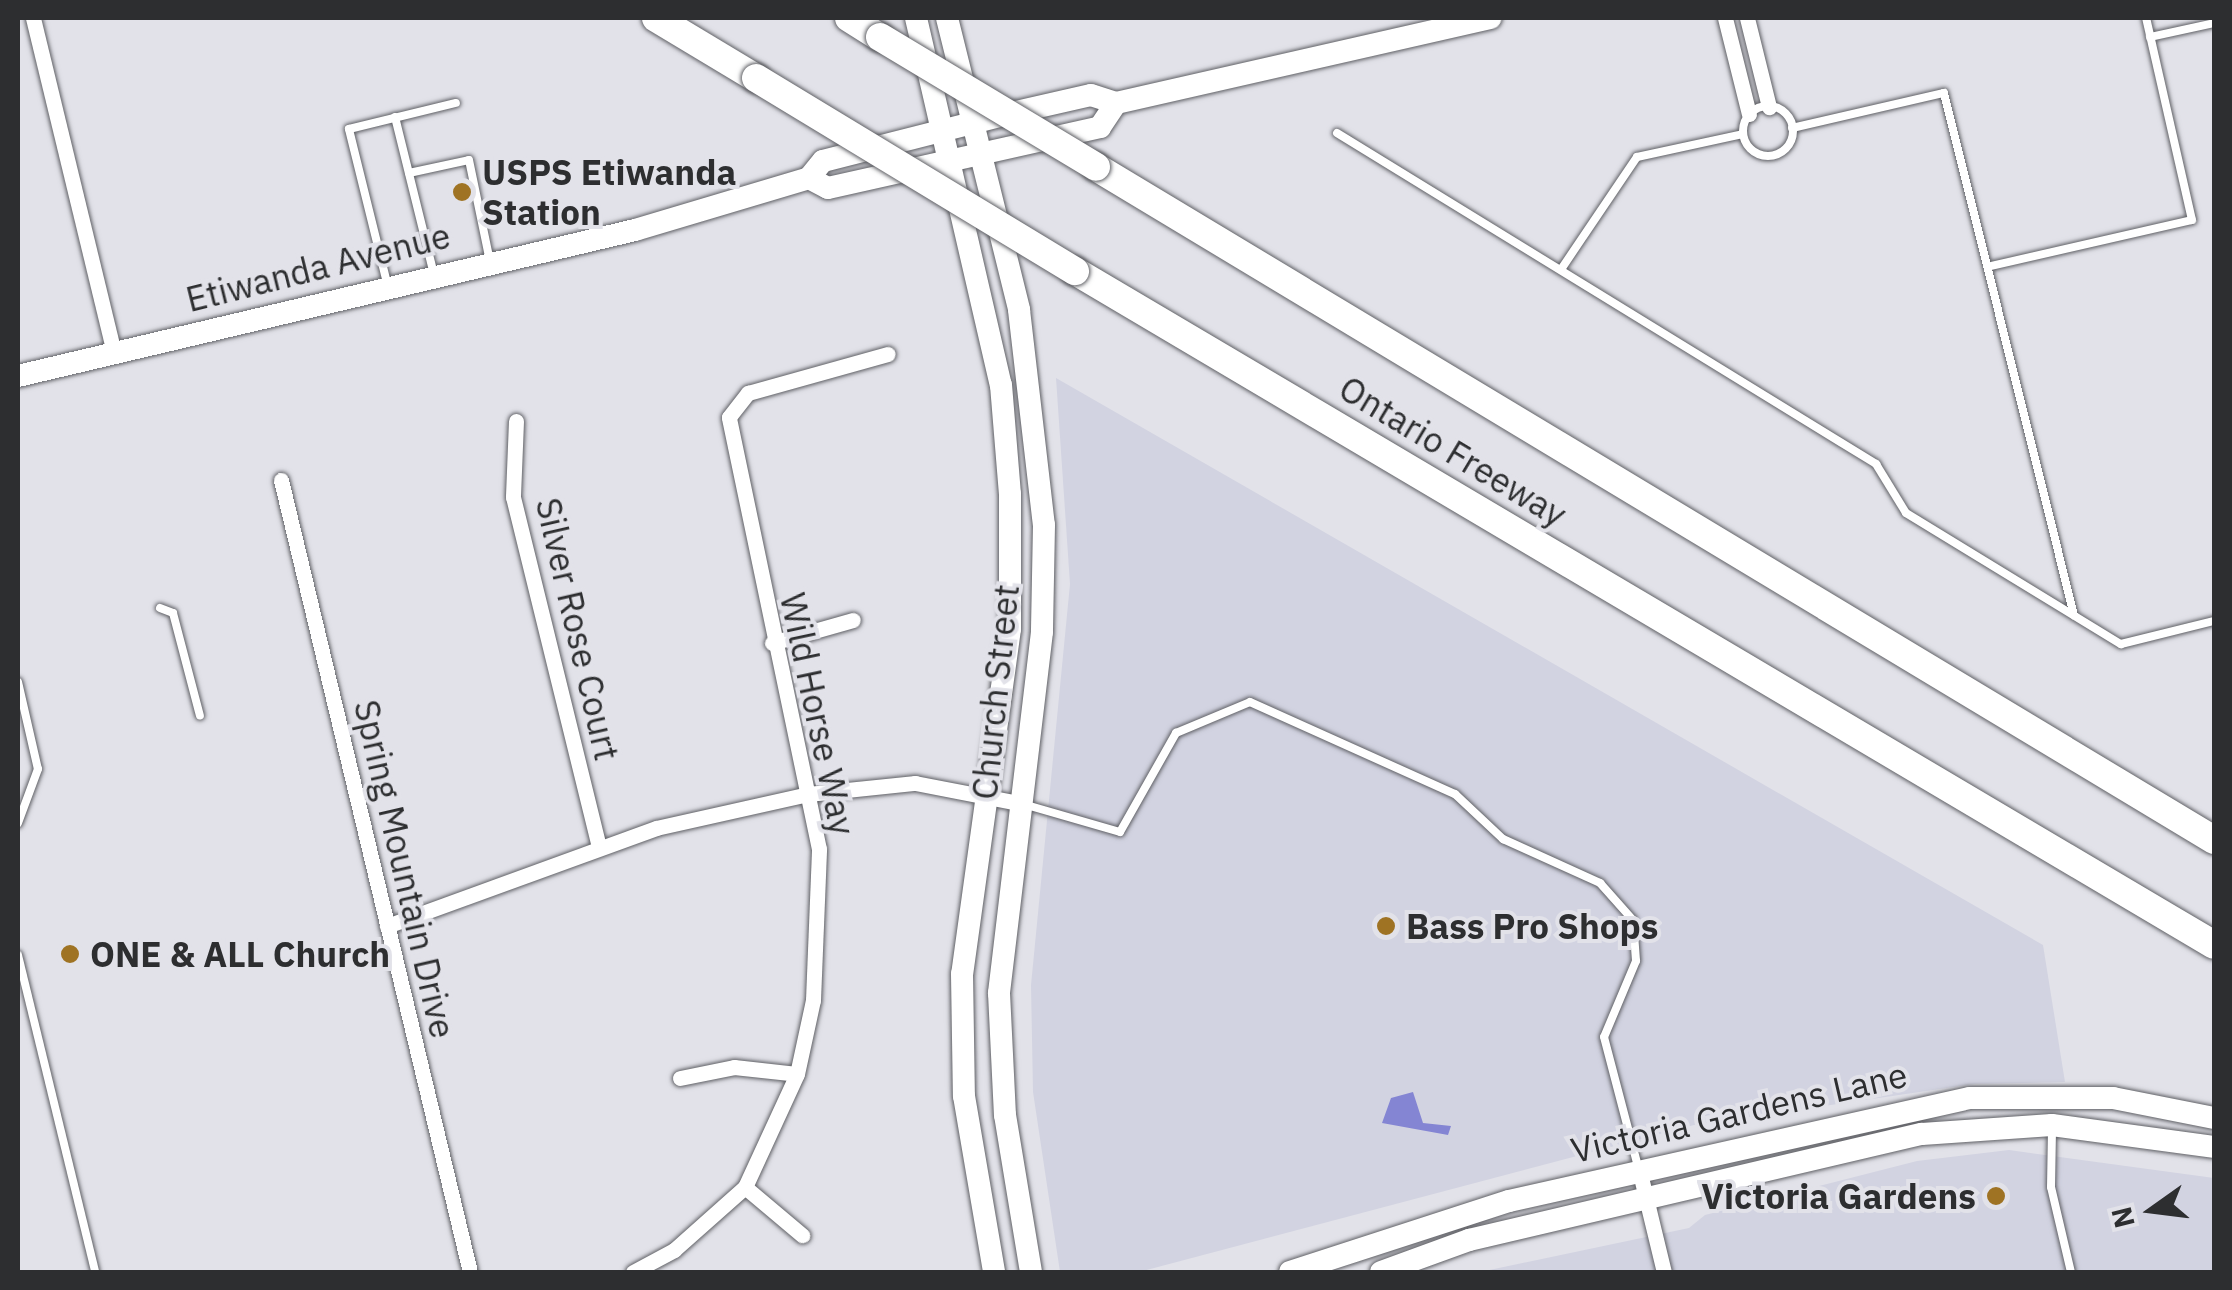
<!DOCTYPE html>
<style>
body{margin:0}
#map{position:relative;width:2232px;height:1290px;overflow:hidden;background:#e2e2e9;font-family:"IBM Plex Sans",sans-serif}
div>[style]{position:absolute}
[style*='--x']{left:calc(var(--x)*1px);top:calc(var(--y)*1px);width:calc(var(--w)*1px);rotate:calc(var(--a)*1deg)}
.built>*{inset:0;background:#d2d3e1}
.water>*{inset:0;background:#8485d3}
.roads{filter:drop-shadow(0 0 2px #5f6065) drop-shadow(0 0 2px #5f6065)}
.service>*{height:8px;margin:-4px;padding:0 4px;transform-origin:4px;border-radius:4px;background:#fff}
.service>.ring{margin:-4px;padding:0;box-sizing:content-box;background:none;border:8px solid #fff;border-radius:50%}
.minor>*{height:15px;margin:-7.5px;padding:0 7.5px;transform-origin:7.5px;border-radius:7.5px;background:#fff}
.secondary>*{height:22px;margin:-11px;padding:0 11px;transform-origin:11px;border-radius:11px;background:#fff}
.motorway>*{height:28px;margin:-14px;padding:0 14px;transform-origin:14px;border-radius:14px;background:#fff}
.bridges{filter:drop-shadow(0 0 2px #5f6065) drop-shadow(0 0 2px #5f6065)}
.motorway-bridge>*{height:28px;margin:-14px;padding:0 14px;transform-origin:14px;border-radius:14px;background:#fff}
.dots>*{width:28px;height:28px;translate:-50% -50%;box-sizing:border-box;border:5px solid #e2e2e9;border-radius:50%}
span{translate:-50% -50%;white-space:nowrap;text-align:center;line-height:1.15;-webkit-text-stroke:8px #e2e2e9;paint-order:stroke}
.poi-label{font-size:35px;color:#2d2e30;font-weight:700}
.left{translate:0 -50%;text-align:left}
.right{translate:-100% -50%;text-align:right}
.street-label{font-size:35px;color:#2d2e30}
.frame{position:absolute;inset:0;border:20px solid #2d2e30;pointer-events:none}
.north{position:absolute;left:2102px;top:1160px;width:100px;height:100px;-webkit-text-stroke:8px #e2e2e9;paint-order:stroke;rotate:256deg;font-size:28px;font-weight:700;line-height:40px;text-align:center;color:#2d2e30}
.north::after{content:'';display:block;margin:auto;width:35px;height:45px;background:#2d2e30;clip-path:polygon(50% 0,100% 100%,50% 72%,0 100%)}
</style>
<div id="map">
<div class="built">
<div style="clip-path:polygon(1056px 378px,2043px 945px,2065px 1082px,1974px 1084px,1694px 1125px,1139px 1272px,1060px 1272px,1033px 1092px,1031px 985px,1070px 584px)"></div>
<div style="clip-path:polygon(2009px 1150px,2214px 1178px,2214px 1272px,1480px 1272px,1689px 1228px,1705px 1215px,1917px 1161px)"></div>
</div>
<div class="water">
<div style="clip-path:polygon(1413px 1092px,1423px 1123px,1451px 1126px,1448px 1135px,1382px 1123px,1391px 1098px)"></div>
</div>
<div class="roads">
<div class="service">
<div style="--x:2150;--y:37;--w:66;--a:-12.3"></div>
<div class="ring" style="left:1743px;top:106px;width:42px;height:42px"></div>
<div style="--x:395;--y:117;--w:163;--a:76.1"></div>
<div style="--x:1792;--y:128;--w:156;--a:-13"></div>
<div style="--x:1944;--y:93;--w:538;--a:76.02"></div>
<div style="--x:1337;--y:133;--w:633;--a:31.55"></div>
<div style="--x:1876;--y:464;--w:57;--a:58.5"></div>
<div style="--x:1906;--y:513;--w:252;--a:31.4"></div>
<div style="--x:2121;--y:644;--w:96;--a:-13.9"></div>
<div style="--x:409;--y:173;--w:61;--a:-12.2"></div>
<div style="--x:469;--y:160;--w:103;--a:78.3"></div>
<div style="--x:1991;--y:266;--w:206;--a:-12.9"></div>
<div style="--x:2192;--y:220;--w:207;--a:-102.8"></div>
<div style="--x:1562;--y:268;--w:134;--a:-56"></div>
<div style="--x:1637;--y:157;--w:108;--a:-12.2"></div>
<div style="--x:388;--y:287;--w:163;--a:-103.9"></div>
<div style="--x:349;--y:129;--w:110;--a:-13.7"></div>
<div style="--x:160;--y:608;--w:14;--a:21"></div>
<div style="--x:173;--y:613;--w:106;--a:75.3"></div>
<div style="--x:18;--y:682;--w:89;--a:77.1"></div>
<div style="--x:38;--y:769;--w:58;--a:110.3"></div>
<div style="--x:1023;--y:804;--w:101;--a:16.1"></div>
<div style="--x:1120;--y:832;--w:114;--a:-60.5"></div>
<div style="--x:1176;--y:733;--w:80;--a:-22.7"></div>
<div style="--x:1250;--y:702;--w:225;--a:24.2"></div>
<div style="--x:1455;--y:794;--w:66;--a:43.2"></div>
<div style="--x:1503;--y:839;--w:107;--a:24.4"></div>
<div style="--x:1600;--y:883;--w:50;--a:48.3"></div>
<div style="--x:1633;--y:920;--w:41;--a:85.8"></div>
<div style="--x:1636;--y:961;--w:82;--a:112.8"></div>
<div style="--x:1604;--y:1037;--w:134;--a:75.3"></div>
<div style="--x:18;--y:955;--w:326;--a:76.3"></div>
<div style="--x:2052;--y:1130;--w:57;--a:91"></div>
<div style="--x:2051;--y:1187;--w:87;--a:76.8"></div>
</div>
<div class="minor">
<div style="--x:33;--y:18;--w:345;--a:76.4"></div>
<div style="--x:1725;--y:18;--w:99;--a:76"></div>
<div style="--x:1747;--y:18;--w:92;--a:76.1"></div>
<div style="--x:516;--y:421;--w:76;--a:92.3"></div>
<div style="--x:513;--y:497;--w:361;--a:76.2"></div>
<div style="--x:281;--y:480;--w:814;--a:76.58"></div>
<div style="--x:772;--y:643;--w:84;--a:-15.9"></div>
<div style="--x:387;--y:926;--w:286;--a:-20"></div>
<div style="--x:656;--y:828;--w:156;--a:-12.6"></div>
<div style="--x:808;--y:794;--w:108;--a:-5.9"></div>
<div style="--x:915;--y:783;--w:106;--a:10.9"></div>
<div style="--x:680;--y:1078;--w:55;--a:-11.5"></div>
<div style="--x:734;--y:1067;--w:63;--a:6.3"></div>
<div style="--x:1639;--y:1169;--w:106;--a:76.4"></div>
<div style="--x:745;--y:1187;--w:75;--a:40.1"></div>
<div style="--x:633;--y:1272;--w:47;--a:-28.2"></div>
<div style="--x:674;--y:1250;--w:95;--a:-41.6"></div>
<div style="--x:745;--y:1187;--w:124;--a:-65.3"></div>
<div style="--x:797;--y:1074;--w:76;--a:-77.8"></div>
<div style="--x:813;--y:1000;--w:151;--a:-87.7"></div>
<div style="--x:819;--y:849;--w:441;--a:-101.8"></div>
<div style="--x:729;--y:417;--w:31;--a:-52"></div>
<div style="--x:748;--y:393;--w:145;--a:-15.6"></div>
</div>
<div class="secondary">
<div style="--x:916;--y:18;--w:377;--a:77"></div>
<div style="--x:1001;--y:385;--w:109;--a:85.3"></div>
<div style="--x:1010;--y:494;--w:135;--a:90"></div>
<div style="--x:1010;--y:629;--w:348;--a:97.9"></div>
<div style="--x:962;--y:974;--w:122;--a:89.1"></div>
<div style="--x:964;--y:1096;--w:179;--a:80.3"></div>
<div style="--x:947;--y:18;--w:301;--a:76.1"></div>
<div style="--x:1019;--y:310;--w:216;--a:83.4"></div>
<div style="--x:1044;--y:525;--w:107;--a:91.1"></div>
<div style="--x:1042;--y:632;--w:364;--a:96.8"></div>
<div style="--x:999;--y:993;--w:122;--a:87.2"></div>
<div style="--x:1005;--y:1115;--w:159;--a:80.6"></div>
<div style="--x:809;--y:178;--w:21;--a:28"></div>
<div style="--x:828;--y:188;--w:279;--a:-12.6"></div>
<div style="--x:1100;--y:127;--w:29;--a:-56"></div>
<div style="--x:18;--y:376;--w:634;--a:-13.31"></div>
<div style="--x:635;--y:230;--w:182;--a:-16.6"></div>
<div style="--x:809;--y:178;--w:22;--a:-51"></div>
<div style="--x:823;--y:161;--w:186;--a:-14.3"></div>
<div style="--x:1003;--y:115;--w:90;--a:-12.8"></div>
<div style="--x:1091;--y:95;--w:26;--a:18"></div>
<div style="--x:1116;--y:103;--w:384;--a:-12.8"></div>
<div style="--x:1290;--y:1272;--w:230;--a:-18"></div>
<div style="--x:1509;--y:1201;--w:472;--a:-12.6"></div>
<div style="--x:1970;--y:1098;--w:143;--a:0"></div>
<div style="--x:2113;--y:1098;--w:103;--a:11.2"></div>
<div style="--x:1381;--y:1272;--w:94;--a:-20"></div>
<div style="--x:1469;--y:1240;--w:465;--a:-13.2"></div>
<div style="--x:1922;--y:1134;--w:130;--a:-4"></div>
<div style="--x:2052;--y:1125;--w:163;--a:7.7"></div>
</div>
<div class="motorway">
<div style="--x:656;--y:18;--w:117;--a:31"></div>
<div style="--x:849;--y:18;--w:36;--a:32"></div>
<div style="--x:1096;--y:167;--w:1305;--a:31.05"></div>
<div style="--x:1075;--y:271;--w:1323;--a:30.61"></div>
</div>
</div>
<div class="bridges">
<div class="motorway-bridge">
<div style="--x:880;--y:37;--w:252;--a:31"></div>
<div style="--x:756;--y:78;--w:373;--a:31.2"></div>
</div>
</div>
<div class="dots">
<div style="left:462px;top:192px;background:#9f7323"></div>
<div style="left:1386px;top:926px;background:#9f7323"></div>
<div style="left:70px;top:954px;background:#9f7323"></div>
<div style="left:1996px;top:1196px;background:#9f7323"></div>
</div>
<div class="poi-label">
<span class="left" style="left:482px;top:192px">USPS Etiwanda<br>Station</span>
<span class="left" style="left:1406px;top:926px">Bass Pro Shops</span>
<span class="left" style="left:90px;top:954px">ONE &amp; ALL Church</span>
<span class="right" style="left:1976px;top:1196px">Victoria Gardens</span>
</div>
<div class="street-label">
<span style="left:318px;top:267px;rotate:-14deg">Etiwanda Avenue</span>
<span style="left:1453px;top:451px;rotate:31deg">Ontario Freeway</span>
<span style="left:578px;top:629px;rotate:77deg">Silver Rose Court</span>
<span style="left:995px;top:692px;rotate:-84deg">Church Street</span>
<span style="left:818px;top:714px;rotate:78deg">Wild Horse Way</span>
<span style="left:405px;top:869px;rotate:77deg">Spring Mountain Drive</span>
<span style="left:1739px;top:1112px;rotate:-13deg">Victoria Gardens Lane</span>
</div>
<div class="frame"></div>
<div class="north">N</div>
</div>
